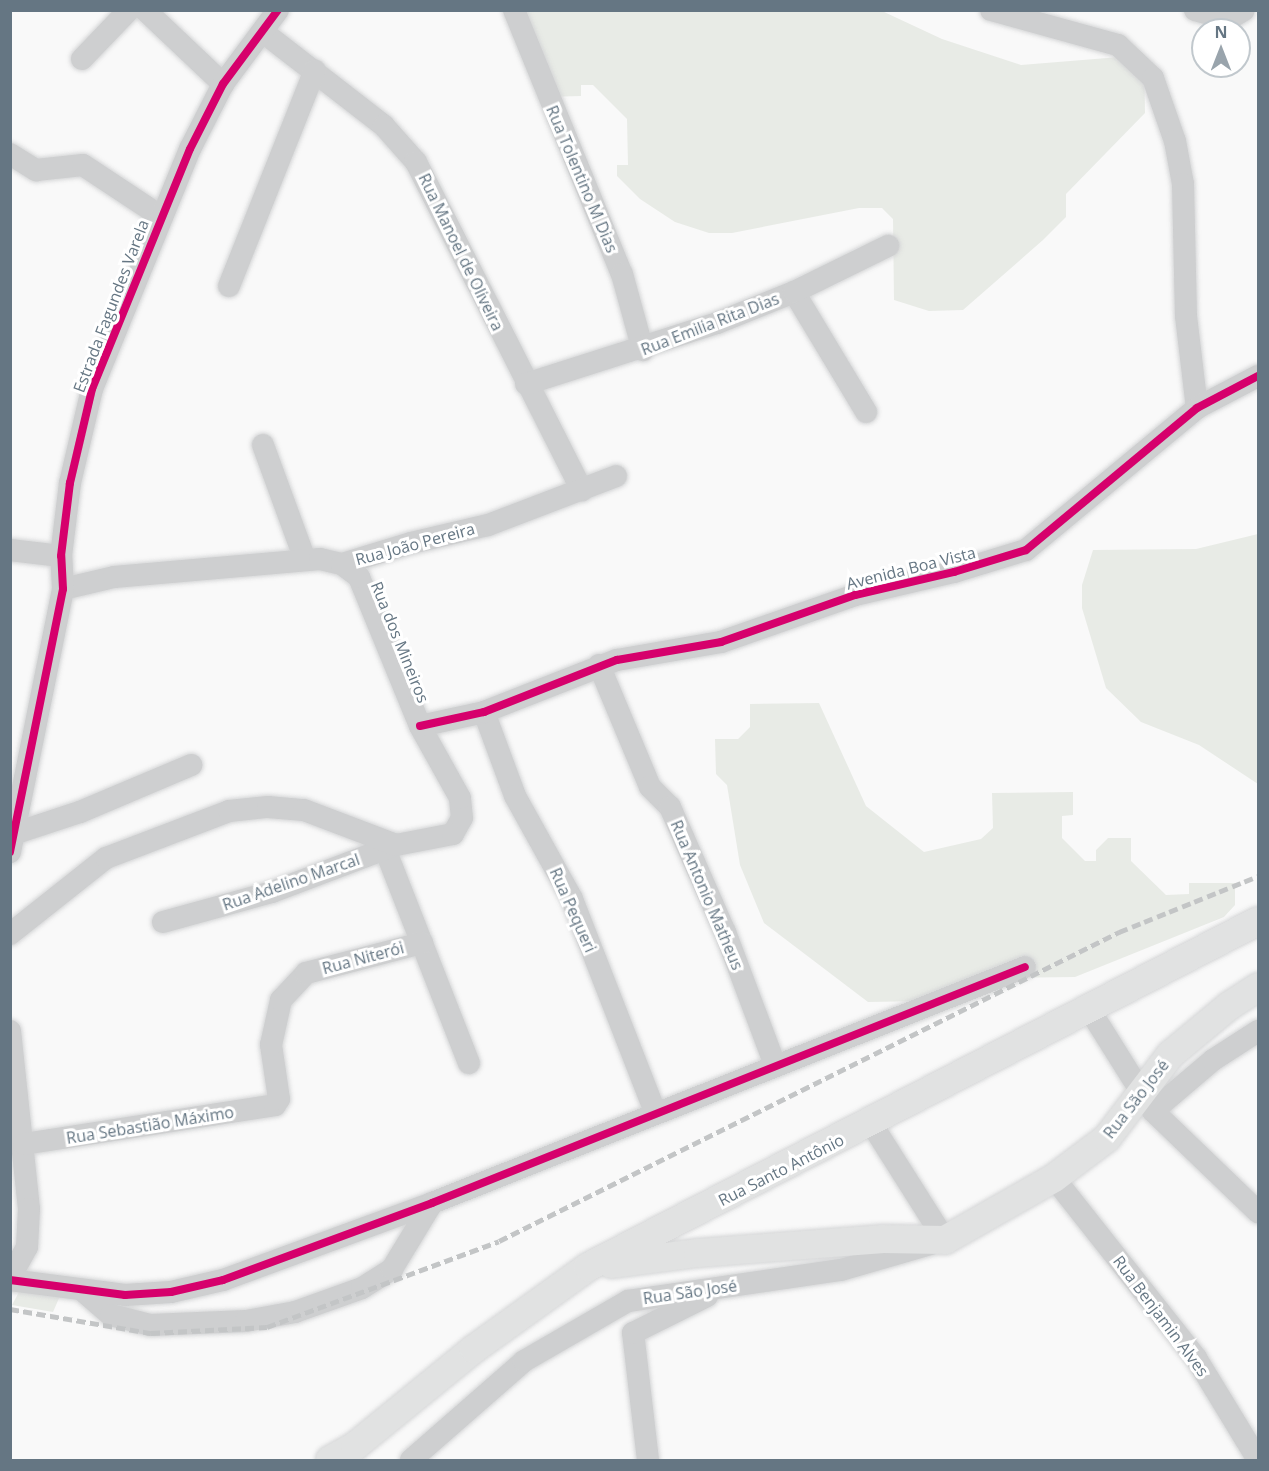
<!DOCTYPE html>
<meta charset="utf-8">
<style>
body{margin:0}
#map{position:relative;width:1269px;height:1471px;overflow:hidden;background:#f9f9f9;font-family:"Open Sans",sans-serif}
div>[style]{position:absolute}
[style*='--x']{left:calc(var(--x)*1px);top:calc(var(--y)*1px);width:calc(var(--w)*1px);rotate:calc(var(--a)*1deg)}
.green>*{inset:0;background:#e8ebe6}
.roads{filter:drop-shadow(0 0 2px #d5d6d7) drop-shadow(0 0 2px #d5d6d7)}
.minor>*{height:22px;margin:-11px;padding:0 11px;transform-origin:11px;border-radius:11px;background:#cecfd0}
.major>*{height:28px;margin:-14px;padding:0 14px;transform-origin:14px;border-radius:14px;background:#e1e2e2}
.rail>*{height:4.5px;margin-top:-2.25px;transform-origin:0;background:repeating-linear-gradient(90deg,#c3c5c6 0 9px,transparent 0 13.5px)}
.cycleway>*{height:8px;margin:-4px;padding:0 4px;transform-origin:4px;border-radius:4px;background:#d6006c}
span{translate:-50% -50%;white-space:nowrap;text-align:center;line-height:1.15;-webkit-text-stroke:6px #fff;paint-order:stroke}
.street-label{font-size:16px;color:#657683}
.frame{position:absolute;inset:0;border:12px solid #657683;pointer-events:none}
.north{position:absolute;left:1191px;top:18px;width:60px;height:60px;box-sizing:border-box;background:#fff;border:2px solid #c1c8cd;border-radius:50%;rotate:0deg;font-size:16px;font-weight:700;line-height:24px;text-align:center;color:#657683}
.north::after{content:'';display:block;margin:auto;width:21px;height:27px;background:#99a4ac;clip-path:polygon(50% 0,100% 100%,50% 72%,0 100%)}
</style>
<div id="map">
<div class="green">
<div style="clip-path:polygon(523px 11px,882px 11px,942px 39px,1021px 65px,1144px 55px,1145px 113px,1066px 194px,1066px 217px,1043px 240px,963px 310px,929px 311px,894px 300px,893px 219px,882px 208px,859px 208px,732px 233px,709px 233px,675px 222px,640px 199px,617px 176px,617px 165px,628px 165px,627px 119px,593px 85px,581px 85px,581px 96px,546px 97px)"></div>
<div style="clip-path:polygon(1258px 534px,1258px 784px,1199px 745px,1141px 722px,1106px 688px,1082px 608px,1082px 585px,1093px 550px,1196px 549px)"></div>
<div style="clip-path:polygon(819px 703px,866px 806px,924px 852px,981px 839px,993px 828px,992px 793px,1073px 792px,1073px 815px,1062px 816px,1062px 838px,1085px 861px,1096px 861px,1096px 850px,1108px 838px,1131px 838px,1131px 861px,1166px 895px,1189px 894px,1189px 883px,1235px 883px,1235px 905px,1224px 917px,1075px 977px,983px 978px,926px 1001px,868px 1002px,764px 923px,740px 865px,727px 785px,716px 774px,715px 739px,738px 739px,750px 727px,750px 704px)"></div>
<div style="clip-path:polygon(19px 1292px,60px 1296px,53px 1312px,12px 1305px)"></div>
</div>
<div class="roads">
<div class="minor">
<div style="--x:145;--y:10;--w:108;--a:43.5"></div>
<div style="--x:514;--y:10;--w:285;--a:67.8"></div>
<div style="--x:622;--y:274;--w:79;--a:74.6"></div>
<div style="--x:991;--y:10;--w:132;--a:15.4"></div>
<div style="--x:1118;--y:45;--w:48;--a:43.3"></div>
<div style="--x:1153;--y:78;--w:67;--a:70.8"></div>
<div style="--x:1175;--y:141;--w:44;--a:79.5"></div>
<div style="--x:1183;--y:184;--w:132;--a:88.7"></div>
<div style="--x:1186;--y:316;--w:93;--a:83.2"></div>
<div style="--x:1195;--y:10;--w:35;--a:15"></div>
<div style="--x:1229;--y:19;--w:17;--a:-31"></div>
<div style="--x:263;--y:32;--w:153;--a:37.8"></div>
<div style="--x:384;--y:126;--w:48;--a:48.4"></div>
<div style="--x:416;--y:162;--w:368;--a:63.2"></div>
<div style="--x:82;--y:59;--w:68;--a:-46.2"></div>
<div style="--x:10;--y:154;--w:31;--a:32"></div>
<div style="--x:36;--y:170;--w:47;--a:-6.1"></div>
<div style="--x:83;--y:165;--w:92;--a:33.5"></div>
<div style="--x:229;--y:286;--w:232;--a:-68.3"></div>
<div style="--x:794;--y:292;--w:140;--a:59"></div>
<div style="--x:526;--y:384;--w:201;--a:-17.7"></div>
<div style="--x:717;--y:323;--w:83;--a:-21.9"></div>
<div style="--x:794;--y:292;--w:105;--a:-26.1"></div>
<div style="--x:263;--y:445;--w:122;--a:69.9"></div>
<div style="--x:10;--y:550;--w:51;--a:6.7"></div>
<div style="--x:63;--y:589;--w:52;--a:-13.2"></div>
<div style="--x:114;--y:577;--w:207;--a:-5"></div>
<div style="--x:320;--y:559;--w:23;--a:13"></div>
<div style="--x:342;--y:564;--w:72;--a:-16.9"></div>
<div style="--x:411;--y:543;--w:79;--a:-13.2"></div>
<div style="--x:488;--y:525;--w:137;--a:-20.9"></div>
<div style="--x:599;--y:665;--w:132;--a:67.3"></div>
<div style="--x:650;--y:787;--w:28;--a:45"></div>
<div style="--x:670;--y:807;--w:137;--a:66.3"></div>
<div style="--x:725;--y:932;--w:142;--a:69.4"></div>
<div style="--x:484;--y:712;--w:90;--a:69.7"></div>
<div style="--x:515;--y:796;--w:118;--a:61"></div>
<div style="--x:572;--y:899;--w:229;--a:68.7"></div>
<div style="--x:420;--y:726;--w:66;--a:-12.3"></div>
<div style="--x:484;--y:712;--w:143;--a:-21.4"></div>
<div style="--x:617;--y:660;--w:106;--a:-9.8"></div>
<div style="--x:721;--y:642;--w:142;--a:-19.3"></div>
<div style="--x:855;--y:595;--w:102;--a:-13.1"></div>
<div style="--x:954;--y:572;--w:75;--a:-17"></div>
<div style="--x:1026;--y:550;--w:222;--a:-39.7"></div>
<div style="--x:1197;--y:408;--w:69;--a:-27.7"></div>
<div style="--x:13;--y:834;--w:71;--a:-18.2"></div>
<div style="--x:80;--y:812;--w:121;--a:-22.9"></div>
<div style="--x:385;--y:849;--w:230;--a:68.6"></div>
<div style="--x:10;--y:852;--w:268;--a:-78.6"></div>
<div style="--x:63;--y:589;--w:33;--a:-93"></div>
<div style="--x:61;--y:556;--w:74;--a:-83"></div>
<div style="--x:70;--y:483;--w:97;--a:-76.8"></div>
<div style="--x:92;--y:389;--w:259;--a:-67.8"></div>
<div style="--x:190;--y:149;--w:73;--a:-63.1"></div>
<div style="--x:223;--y:84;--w:92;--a:-53.4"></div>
<div style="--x:163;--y:922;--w:113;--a:-15.4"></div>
<div style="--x:272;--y:892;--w:133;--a:-20.8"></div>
<div style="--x:396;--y:845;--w:58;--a:-10.9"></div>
<div style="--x:453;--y:834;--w:18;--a:-61"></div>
<div style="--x:462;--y:818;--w:20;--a:-96"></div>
<div style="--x:460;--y:798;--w:82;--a:-119.1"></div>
<div style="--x:420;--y:726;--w:161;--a:-112.3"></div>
<div style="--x:359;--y:577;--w:21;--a:-143"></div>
<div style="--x:10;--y:934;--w:122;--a:-38.4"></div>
<div style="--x:106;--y:858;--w:132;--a:-20.9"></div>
<div style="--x:229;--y:811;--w:39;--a:-6"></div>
<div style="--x:268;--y:807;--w:36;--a:5"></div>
<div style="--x:304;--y:810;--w:98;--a:20.8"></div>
<div style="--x:1089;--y:1009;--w:120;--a:57.9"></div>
<div style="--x:1153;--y:1111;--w:146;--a:43.9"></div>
<div style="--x:10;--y:1031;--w:179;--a:83.9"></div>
<div style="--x:29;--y:1209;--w:38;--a:93"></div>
<div style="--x:27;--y:1247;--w:35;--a:119"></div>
<div style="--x:1153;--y:1111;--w:79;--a:-40.4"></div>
<div style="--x:1213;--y:1060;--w:54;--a:-32.8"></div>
<div style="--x:24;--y:1144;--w:254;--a:-8.8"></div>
<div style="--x:275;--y:1105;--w:7;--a:-56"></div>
<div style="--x:279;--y:1099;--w:55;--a:-98.4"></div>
<div style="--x:271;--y:1045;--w:46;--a:-77.5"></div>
<div style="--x:281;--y:1000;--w:37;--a:-47"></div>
<div style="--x:306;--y:973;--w:120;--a:-14.5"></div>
<div style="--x:1054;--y:1178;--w:229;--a:51.7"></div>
<div style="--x:1196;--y:1358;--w:119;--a:58.7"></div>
<div style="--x:10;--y:1280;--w:116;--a:7.4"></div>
<div style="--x:125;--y:1295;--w:46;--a:-3.7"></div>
<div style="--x:171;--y:1292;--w:53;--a:-13"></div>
<div style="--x:223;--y:1280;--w:223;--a:-20.2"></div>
<div style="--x:432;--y:1203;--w:638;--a:-21.7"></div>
<div style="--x:83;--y:1291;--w:37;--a:41"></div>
<div style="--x:111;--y:1315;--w:40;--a:14.4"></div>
<div style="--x:150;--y:1325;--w:96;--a:-2.4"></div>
<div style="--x:246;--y:1321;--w:50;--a:-10.4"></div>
<div style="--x:295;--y:1312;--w:71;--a:-19.7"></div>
<div style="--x:362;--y:1288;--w:36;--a:-32"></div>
<div style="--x:392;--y:1269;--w:77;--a:-58.8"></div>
<div style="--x:411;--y:1460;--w:150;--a:-41.2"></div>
<div style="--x:524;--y:1361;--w:120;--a:-30"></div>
<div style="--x:628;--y:1301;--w:215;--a:-8.3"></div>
<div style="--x:841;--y:1270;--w:108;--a:-16.1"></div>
<div style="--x:945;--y:1240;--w:138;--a:-122.3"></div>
<div style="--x:648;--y:1460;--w:128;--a:-96.7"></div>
<div style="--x:633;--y:1333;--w:83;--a:-26.6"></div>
</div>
<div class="major">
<div style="--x:611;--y:1264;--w:88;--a:-7.2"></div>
<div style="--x:698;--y:1253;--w:186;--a:-4.3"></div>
<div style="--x:883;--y:1239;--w:62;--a:0.9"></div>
<div style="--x:945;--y:1240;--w:125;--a:-29.6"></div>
<div style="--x:1054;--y:1178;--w:66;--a:-37"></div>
<div style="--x:1107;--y:1138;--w:104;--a:-52.8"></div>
<div style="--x:1170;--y:1055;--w:77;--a:-39.7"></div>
<div style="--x:1229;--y:1006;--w:35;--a:-33"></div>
<div style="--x:330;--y:1460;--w:29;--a:-29"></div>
<div style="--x:355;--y:1446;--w:154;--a:-39.2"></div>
<div style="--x:474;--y:1349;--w:140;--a:-35.7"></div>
<div style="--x:588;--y:1267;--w:754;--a:-27.31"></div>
</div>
</div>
<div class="rail">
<div style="--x:10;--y:1309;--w:143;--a:9.7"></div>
<div style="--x:151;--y:1333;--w:116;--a:-3"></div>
<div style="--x:267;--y:1327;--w:247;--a:-20.3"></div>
<div style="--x:499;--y:1241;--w:693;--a:-26.49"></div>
<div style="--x:1119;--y:932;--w:150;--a:-21.9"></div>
</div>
<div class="cycleway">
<div style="--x:420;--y:726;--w:66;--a:-12.3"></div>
<div style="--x:484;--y:712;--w:143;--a:-21.4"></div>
<div style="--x:617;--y:660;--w:106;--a:-9.8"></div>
<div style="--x:721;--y:642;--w:142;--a:-19.3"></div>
<div style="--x:855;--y:595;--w:102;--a:-13.1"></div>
<div style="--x:954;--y:572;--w:75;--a:-17"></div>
<div style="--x:1026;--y:550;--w:222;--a:-39.7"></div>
<div style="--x:1197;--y:408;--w:69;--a:-27.7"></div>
<div style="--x:10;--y:852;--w:268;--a:-78.6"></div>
<div style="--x:63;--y:589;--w:33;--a:-93"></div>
<div style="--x:61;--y:556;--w:74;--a:-83"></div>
<div style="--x:70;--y:483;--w:97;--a:-76.8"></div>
<div style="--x:92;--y:389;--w:259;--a:-67.8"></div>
<div style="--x:190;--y:149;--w:73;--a:-63.1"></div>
<div style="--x:223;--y:84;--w:92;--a:-53.4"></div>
<div style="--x:10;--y:1280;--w:116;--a:7.4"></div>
<div style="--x:125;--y:1295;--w:46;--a:-3.7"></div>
<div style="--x:171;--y:1292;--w:53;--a:-13"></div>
<div style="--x:223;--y:1280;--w:223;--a:-20.2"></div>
<div style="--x:432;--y:1203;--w:638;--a:-21.7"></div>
</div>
<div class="street-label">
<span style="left:582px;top:179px;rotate:67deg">Rua Tolentino M Dias</span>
<span style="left:461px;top:252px;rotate:64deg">Rua Manoel de Oliveira</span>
<span style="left:111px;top:306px;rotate:-69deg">Estrada Fagundes Varela</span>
<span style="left:710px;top:324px;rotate:-21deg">Rua Emilia Rita Dias</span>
<span style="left:415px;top:544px;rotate:-15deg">Rua João Pereira</span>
<span style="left:911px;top:568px;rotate:-14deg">Avenida Boa Vista</span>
<span style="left:400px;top:642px;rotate:68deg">Rua dos Mineiros</span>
<span style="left:291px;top:882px;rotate:-19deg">Rua Adelino Marcal</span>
<span style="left:707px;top:895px;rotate:67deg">Rua Antonio Matheus</span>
<span style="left:573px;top:910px;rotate:66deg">Rua Pequeri</span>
<span style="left:363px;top:958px;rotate:-15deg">Rua Niterói</span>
<span style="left:1136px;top:1099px;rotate:-52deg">Rua São José</span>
<span style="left:150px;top:1125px;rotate:-9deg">Rua Sebastião Máximo</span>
<span style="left:781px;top:1170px;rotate:-27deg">Rua Santo Antônio</span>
<span style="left:690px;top:1292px;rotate:-8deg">Rua São José</span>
<span style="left:1161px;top:1316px;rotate:53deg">Rua Benjamin Alves</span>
</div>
<div class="frame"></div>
<div class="north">N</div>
</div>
